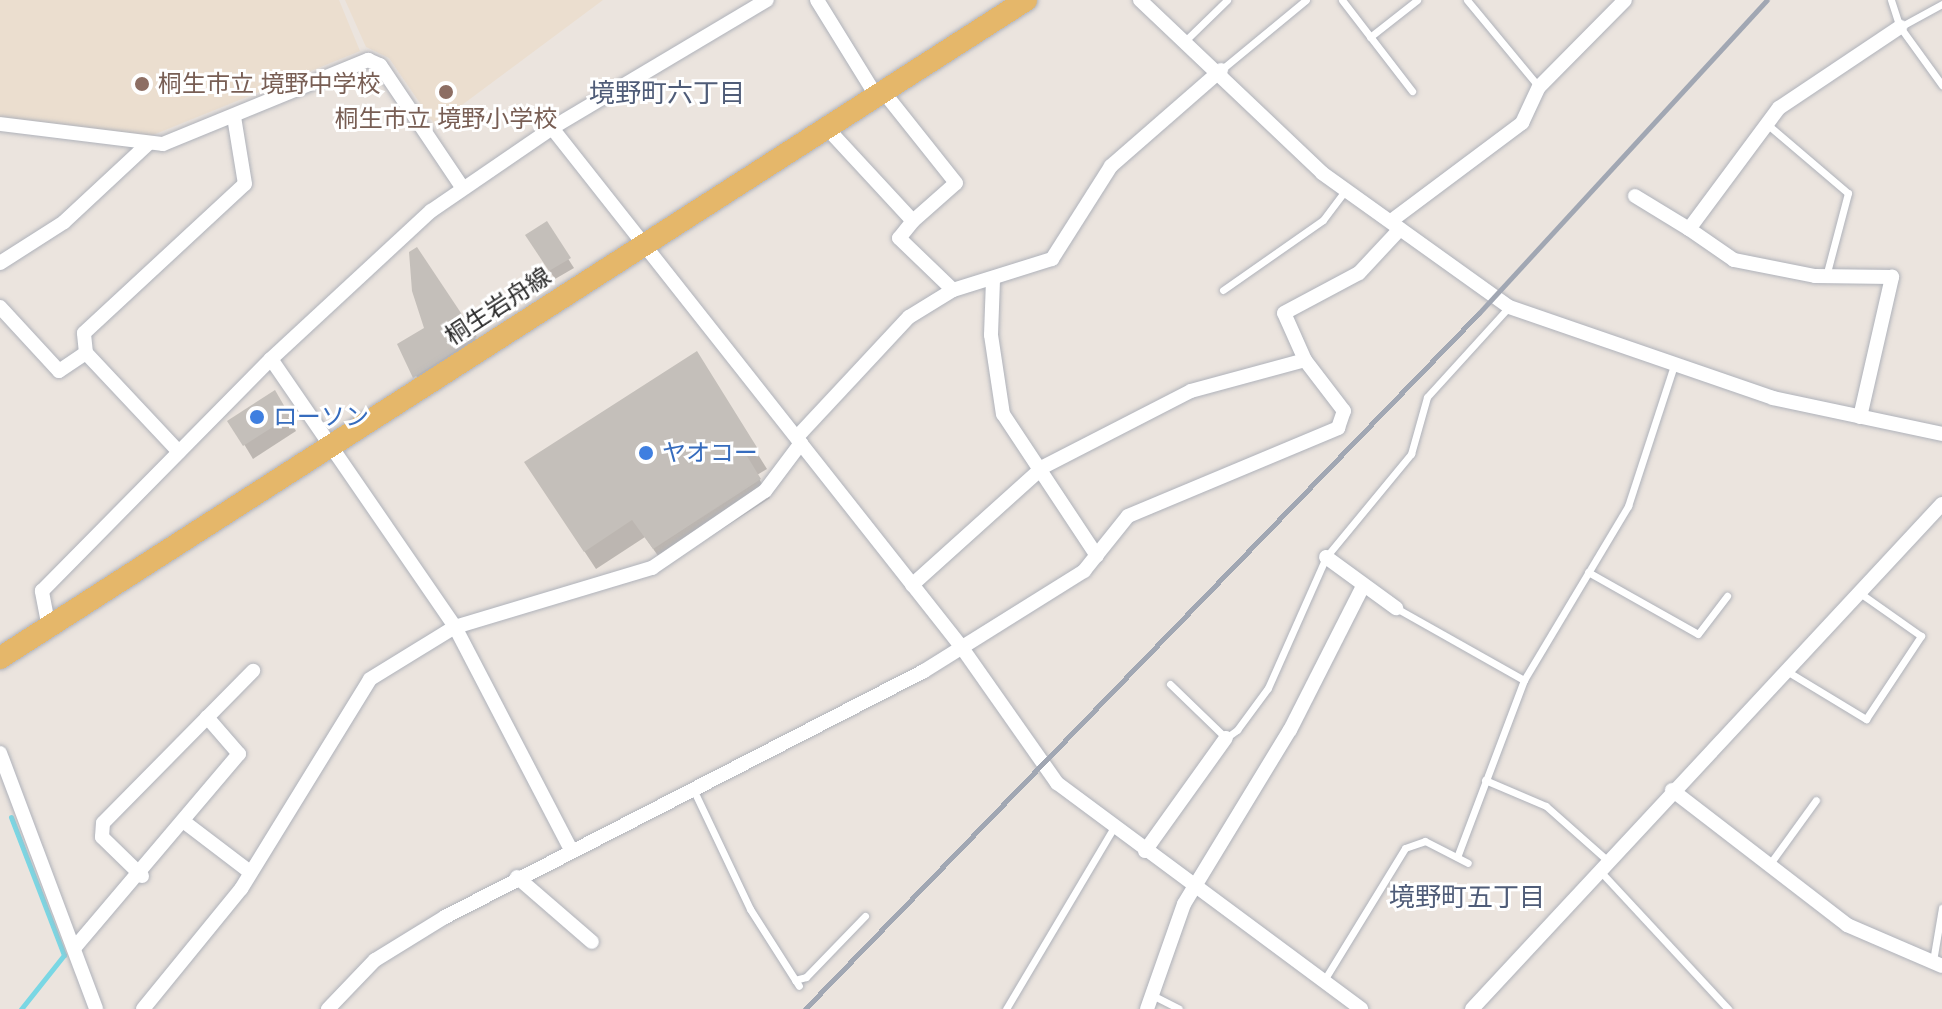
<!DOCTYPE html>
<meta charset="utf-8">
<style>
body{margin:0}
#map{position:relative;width:1942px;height:1009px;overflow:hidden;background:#ebe4de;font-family:Quicksand,"Noto Sans JP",sans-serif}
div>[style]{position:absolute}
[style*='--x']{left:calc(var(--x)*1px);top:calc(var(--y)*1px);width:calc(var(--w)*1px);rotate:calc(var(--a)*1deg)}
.education>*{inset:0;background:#ebdecf}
.shadow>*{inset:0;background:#0003}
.stream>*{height:5px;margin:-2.5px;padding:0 2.5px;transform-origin:2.5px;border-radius:2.5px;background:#7ad7e4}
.building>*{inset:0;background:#c4bfba}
.roads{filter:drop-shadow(0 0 2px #afb2ba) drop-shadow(0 0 2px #afb2ba)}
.lane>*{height:7px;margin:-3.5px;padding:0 3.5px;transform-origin:3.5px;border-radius:3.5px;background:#fff}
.street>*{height:14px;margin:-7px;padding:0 7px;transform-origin:7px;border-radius:7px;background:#fff}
.primary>*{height:22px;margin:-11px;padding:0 11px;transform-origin:11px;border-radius:11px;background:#e5b76a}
.rail>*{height:5px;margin:-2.5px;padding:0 2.5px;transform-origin:2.5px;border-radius:2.5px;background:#a1a7b3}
.dots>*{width:22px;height:22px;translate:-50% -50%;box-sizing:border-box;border:4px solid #fff;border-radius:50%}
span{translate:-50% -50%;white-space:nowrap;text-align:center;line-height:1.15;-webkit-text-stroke:6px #fff;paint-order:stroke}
.education-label{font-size:24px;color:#785e54}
.left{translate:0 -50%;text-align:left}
.street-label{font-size:24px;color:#2b2b2b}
.shop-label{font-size:24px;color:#366cbe}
.neighbourhood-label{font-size:26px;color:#4f5c78}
</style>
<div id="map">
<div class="education">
<div style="clip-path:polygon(0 0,339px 0,360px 51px,148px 137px,0 117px)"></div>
<div style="clip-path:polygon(345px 0,603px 0,435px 125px,389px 58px,366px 47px)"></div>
</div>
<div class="shadow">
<div style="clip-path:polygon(546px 224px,574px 268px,555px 279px,532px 244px)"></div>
<div style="clip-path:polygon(475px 338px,486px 356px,426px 395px,400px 344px)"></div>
<div style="clip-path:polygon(696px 354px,767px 469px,757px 475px,770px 498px,665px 566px,645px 537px,596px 569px,538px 481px)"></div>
<div style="clip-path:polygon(274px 393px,296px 431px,253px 459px,230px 421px)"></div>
</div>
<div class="stream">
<div style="--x:11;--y:817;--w:148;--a:69"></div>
<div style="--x:64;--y:955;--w:69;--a:128.5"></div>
</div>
<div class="building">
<div style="clip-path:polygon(547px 221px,571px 258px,549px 271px,525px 235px)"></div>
<div style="clip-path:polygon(417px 247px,477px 337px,413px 378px,397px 344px,424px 328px,412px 291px,409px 252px)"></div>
<div style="clip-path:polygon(697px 351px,758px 449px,747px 456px,761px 479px,653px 549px,632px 520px,584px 552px,524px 462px)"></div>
<div style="clip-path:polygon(275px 390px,290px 416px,243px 446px,227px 421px)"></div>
</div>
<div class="roads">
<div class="lane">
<div style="--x:1342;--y:0;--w:115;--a:52.4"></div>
<div style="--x:1467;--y:0;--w:113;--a:50.4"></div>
<div style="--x:1891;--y:0;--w:28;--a:72"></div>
<div style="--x:1900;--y:27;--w:72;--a:54.1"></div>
<div style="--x:1900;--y:27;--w:48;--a:-28.7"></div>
<div style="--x:1370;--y:37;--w:60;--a:-38.2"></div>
<div style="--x:1187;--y:39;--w:56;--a:-44.3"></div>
<div style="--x:1221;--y:70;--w:110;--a:-39.5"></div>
<div style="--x:1768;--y:125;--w:105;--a:40.4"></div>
<div style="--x:1848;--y:193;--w:86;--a:104.8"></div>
<div style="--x:1223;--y:290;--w:122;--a:-35"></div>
<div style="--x:1323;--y:220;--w:38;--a:-53"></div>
<div style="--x:1588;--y:572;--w:126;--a:29.4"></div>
<div style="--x:1698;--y:634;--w:48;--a:-52.7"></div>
<div style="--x:1396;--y:608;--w:147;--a:29.4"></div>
<div style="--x:1524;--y:680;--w:189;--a:110.7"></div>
<div style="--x:1785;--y:670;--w:95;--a:31.2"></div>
<div style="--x:1866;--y:719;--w:100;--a:-56.5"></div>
<div style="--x:1921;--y:636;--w:75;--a:-144.8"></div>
<div style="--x:1524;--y:680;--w:203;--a:-59.1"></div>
<div style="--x:1628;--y:506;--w:145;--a:-71.9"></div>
<div style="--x:1170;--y:684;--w:78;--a:44"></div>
<div style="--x:1226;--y:738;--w:14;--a:-36"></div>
<div style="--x:1237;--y:730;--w:52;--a:-53.6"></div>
<div style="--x:1268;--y:688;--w:143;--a:-66.1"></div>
<div style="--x:1326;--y:557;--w:134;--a:-50.5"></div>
<div style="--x:1411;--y:454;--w:59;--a:-74.3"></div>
<div style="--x:1427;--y:397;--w:122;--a:-47.7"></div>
<div style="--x:1485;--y:780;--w:66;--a:23.1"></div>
<div style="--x:1546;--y:806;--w:80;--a:41.5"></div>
<div style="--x:694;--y:791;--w:131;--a:64.6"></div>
<div style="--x:750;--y:909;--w:91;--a:57.5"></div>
<div style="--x:1769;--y:865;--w:80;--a:-54.1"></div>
<div style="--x:1599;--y:870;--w:190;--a:47.1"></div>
<div style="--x:1933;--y:961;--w:54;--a:-80.4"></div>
<div style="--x:795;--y:980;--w:11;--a:-15"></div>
<div style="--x:806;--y:977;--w:85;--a:-46"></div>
<div style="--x:1323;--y:982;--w:157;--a:-58.5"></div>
<div style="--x:1405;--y:848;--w:21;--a:-19"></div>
<div style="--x:1425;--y:841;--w:48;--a:27.1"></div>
<div style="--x:1152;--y:995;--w:30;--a:27"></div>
<div style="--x:1006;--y:1009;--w:209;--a:-59.3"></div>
</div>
<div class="street">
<div style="--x:817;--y:0;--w:110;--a:58.3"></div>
<div style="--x:1140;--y:0;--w:251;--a:43.5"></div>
<div style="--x:1322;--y:173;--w:230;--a:35.6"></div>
<div style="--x:1509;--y:307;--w:279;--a:19"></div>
<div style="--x:1773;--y:398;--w:173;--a:12"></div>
<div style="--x:0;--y:124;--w:164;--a:7"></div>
<div style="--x:163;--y:144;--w:222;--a:-22.3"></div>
<div style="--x:368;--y:60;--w:13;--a:23"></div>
<div style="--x:380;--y:65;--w:147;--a:56.1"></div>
<div style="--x:825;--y:126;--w:129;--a:47.2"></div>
<div style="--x:913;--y:221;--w:57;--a:-41.5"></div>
<div style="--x:956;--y:183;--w:119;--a:-128.5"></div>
<div style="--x:552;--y:128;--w:659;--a:51.72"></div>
<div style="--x:960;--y:645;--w:169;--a:54.9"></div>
<div style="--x:1057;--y:783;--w:379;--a:36.6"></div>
<div style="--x:1635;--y:196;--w:63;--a:31.4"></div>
<div style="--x:913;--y:221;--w:22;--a:129"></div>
<div style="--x:899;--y:238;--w:75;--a:43.9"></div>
<div style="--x:1391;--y:221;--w:164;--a:-36.8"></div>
<div style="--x:1522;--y:123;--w:40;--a:-65"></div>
<div style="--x:1539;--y:87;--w:122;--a:-45.3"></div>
<div style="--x:0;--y:263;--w:76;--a:-32.6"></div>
<div style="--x:64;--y:222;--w:115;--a:-42.9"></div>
<div style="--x:993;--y:280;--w:55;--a:92.1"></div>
<div style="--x:991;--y:335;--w:80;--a:81.4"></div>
<div style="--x:1003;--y:414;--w:170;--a:56.5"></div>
<div style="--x:0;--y:307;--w:87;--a:47.3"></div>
<div style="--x:59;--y:371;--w:32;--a:-34"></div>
<div style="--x:271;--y:359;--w:325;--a:55.5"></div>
<div style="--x:455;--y:627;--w:249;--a:62.5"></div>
<div style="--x:1860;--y:417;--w:144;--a:-77.1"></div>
<div style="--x:1892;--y:277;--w:77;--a:-179.3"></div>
<div style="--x:1815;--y:276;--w:83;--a:-168.8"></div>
<div style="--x:1734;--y:260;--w:55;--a:-145.4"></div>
<div style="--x:1689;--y:229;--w:151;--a:-53.4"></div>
<div style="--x:1779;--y:108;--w:146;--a:-33.8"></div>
<div style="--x:797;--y:437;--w:164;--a:-47"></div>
<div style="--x:909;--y:317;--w:52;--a:-31.5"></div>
<div style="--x:953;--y:290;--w:104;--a:-17.4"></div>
<div style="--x:1052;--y:259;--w:110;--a:-57.6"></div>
<div style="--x:1111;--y:166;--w:146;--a:-41.1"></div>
<div style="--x:179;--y:452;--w:136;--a:-133.2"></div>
<div style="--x:86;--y:353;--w:20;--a:-96"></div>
<div style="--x:84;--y:333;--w:219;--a:-42.8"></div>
<div style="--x:245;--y:184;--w:68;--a:-99.3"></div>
<div style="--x:1326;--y:557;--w:87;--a:36.1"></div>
<div style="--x:912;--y:585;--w:176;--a:-42"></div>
<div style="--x:1043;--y:467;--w:166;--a:-27.2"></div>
<div style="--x:1191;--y:391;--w:118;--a:-15.2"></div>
<div style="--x:49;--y:628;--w:38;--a:-101"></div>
<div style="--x:42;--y:591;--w:326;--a:-45.4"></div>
<div style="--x:271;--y:359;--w:218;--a:-42.8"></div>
<div style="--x:431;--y:211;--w:147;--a:-34.4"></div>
<div style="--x:552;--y:128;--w:250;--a:-30.8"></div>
<div style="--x:0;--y:753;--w:273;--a:69.4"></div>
<div style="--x:1672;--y:790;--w:221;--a:37.6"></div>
<div style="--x:1847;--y:925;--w:103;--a:23.3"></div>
<div style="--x:183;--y:821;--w:84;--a:37.3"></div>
<div style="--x:1145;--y:851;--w:139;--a:-54.4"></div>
<div style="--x:142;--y:876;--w:56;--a:-135.7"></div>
<div style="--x:102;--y:837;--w:14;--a:-86"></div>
<div style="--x:103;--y:823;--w:214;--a:-45.4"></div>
<div style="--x:517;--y:877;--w:99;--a:40.9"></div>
<div style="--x:76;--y:946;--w:252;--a:-49.7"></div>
<div style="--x:239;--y:754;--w:49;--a:-130.9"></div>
<div style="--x:143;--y:1009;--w:155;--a:-50.8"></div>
<div style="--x:241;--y:889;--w:246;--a:-58.4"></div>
<div style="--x:370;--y:679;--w:100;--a:-31.5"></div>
<div style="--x:455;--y:627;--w:206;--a:-16.7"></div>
<div style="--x:652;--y:568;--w:137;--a:-34.3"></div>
<div style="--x:765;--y:491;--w:60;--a:-53.1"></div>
<div style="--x:328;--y:1009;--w:68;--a:-46.2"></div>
<div style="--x:375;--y:960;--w:82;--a:-31.6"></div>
<div style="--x:445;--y:917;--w:538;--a:-27.18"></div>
<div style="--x:924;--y:671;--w:189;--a:-32"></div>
<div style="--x:1084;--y:571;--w:70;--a:-51.3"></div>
<div style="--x:1128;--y:516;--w:228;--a:-22.7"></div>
<div style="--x:1338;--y:428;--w:18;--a:-71"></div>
<div style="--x:1344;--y:411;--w:64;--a:-127.4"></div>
<div style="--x:1305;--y:360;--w:51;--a:-114.1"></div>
<div style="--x:1284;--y:313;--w:85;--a:-28.1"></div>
<div style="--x:1359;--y:273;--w:60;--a:-47"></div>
<div style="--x:1147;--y:1009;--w:111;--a:-70.6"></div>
<div style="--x:1184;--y:904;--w:204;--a:-58.7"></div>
<div style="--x:1290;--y:730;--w:159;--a:-63.1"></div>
<div style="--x:1472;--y:1009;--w:690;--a:-47.06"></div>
</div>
<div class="primary">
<div style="--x:0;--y:658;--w:1219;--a:-32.67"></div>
</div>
</div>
<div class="rail">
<div style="--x:805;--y:1009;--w:969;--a:-45.92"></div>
<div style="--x:1479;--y:313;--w:425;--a:-47.4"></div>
</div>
<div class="dots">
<div style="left:142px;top:84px;background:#8d6e63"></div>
<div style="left:446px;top:92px;background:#8d6e63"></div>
<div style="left:257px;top:417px;background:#3f7fe0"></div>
<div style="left:646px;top:453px;background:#3f7fe0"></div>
</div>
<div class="education-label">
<span class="left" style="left:158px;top:84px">桐生市立 境野中学校</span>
<span style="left:446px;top:119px">桐生市立 境野小学校</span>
</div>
<div class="street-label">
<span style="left:498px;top:306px;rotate:-33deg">桐生岩舟線</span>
</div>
<div class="shop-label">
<span class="left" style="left:273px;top:417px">ローソン</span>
<span class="left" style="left:662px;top:453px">ヤオコー</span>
</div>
<div class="neighbourhood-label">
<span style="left:667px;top:93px">境野町六丁目</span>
<span style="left:1467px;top:897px">境野町五丁目</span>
</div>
</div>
